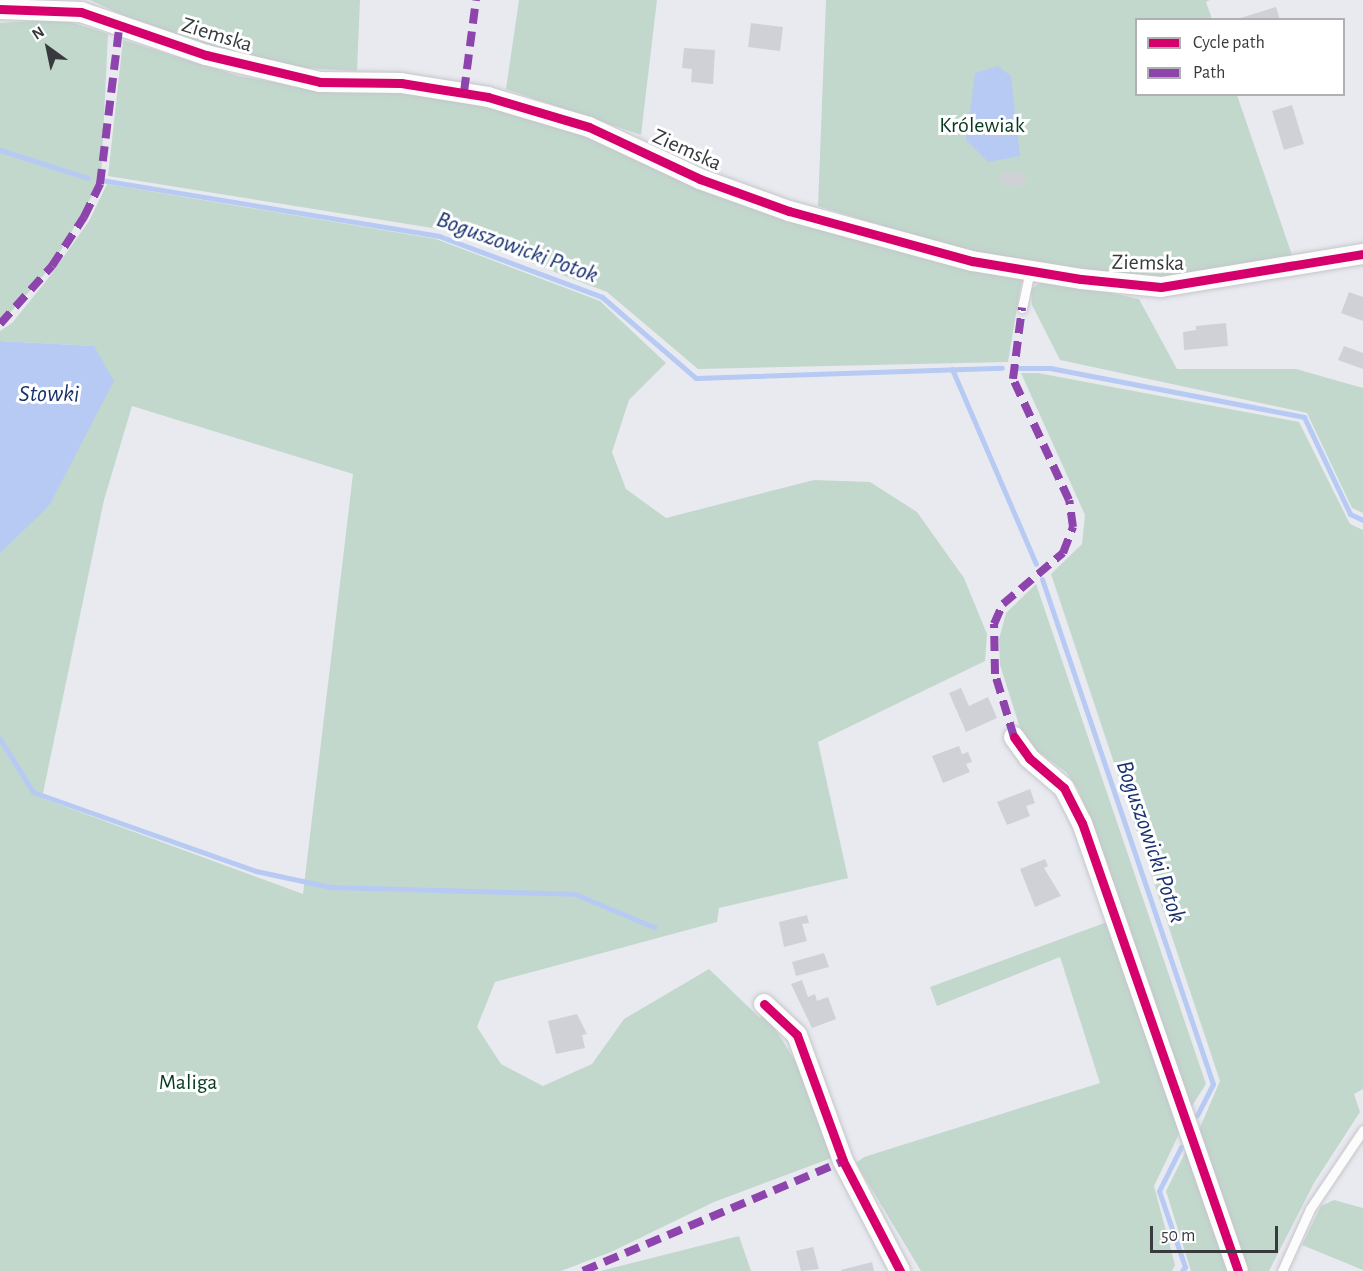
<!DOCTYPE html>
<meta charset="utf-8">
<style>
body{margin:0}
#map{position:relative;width:1363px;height:1271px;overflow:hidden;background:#e9eaf0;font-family:"Alegreya Sans",sans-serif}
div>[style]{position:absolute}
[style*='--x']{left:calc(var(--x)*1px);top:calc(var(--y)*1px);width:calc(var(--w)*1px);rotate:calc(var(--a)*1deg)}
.green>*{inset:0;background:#c2d8cd}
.water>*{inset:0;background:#b7caf3}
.stream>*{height:5px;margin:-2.5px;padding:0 2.5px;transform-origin:2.5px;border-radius:2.5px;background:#b7caf3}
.building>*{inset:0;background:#d0d1d6}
.roads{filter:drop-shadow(0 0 2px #c5c6ca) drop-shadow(0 0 2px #c5c6ca)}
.service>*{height:9px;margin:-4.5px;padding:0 4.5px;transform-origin:4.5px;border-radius:4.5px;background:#fcfcfd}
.minor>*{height:20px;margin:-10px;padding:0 10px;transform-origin:10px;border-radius:10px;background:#fcfcfd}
.quiet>*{height:8px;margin-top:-4px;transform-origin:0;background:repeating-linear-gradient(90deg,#8e44ad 0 15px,transparent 0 23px)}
.cycleway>*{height:9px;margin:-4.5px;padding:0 4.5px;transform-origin:4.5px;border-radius:4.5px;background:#d6006c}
span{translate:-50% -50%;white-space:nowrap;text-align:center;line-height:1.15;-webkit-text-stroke:6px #fff;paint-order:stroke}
.street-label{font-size:22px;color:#383a3d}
.park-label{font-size:22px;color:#053920}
.water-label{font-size:24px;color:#183171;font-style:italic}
.legend{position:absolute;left:1135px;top:18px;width:210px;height:78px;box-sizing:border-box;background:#fff;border:2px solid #afb0b1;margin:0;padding:8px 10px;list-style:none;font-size:18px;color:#383a3d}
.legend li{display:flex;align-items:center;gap:12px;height:30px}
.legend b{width:30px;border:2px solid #afb0b1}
.north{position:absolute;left:18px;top:18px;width:60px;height:60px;-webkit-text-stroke:4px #fff;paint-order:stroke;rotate:327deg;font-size:16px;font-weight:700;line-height:24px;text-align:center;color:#383a3d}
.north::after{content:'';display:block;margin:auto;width:21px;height:27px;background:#383a3d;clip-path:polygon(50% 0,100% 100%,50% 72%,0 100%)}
.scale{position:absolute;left:1150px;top:1226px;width:128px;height:27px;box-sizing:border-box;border:3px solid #383a3d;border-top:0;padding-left:8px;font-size:18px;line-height:21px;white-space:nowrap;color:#383a3d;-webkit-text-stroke:4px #fff;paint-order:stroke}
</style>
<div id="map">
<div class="green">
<div style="clip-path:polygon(90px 0,360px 0,357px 71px,230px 64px)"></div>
<div style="clip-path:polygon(519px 0,657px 0,641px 135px,506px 89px)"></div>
<div style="clip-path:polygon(826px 0,1210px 0,1206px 2px,1212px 19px,1136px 20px,1136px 94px,1237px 95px,1292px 255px,1158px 280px,967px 252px,818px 206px)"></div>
<div style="clip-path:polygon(61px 19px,108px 34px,101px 180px,52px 266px,0 324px,0 23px)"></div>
<div style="clip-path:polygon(123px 40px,239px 76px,305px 88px,406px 91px,485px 106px,582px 133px,1022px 278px,1008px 362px,698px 369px,607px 292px,445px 230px,108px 176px)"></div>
<div style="clip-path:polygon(evenodd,107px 184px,436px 239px,600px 301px,666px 363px,629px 400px,612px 452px,626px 489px,666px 518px,814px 480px,870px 482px,917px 512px,964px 578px,987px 634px,985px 661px,818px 742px,848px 878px,719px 908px,717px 922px,495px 982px,477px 1027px,501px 1064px,543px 1086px,592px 1064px,624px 1019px,709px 969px,760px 1018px,765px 1013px,803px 1073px,834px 1157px,714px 1202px,611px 1252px,561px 1271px,0 1271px,0 550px,49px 506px,93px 346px,0 341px,0 331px,12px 323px,50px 276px,89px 221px,107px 184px,132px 406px,353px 474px,303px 894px,42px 798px,104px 500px,132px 406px)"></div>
<div style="clip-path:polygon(1046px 279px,1139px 299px,1177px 369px,1296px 369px,1363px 388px,1363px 513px,1352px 508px,1307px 413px,1060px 360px,1032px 305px,1031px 289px)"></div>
<div style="clip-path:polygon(1021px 373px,1038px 373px,1299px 422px,1350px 524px,1363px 530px,1363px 1089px,1354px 1094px,1360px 1112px,1314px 1183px,1269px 1271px,1246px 1271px,1198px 1132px,1220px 1081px,1051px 574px,1082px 544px,1085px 515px)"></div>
<div style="clip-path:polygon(1036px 584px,1206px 1084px,1190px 1109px,1161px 1034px,1078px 789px,1066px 772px,1033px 748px,1021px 731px,1000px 665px,999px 639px,1006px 613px)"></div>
<div style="clip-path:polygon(1107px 922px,1180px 1132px,1154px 1186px,1175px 1265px,1172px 1271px,921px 1271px,856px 1163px,864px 1157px,1100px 1083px,1060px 957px,937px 1006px,930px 987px)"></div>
<div style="clip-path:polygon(1188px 1147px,1230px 1271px,1191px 1271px,1166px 1191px)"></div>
<div style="clip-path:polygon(1334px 1200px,1363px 1208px,1363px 1270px,1302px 1245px,1321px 1206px)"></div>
<div style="clip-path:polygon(739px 1236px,751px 1271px,600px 1271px,620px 1266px)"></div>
</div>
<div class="water">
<div style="clip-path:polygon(998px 66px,1011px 76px,1020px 156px,988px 162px,966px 140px,975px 73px)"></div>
<div style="clip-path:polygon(0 341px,94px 346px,114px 381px,49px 506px,0 553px)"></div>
</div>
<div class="stream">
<div style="--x:0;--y:150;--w:92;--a:17.7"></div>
<div style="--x:101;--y:180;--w:343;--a:9.4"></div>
<div style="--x:439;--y:236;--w:174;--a:20.5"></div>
<div style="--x:602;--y:297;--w:124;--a:40.8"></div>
<div style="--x:696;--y:378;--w:306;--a:-1.9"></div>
<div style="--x:1018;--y:368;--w:32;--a:0"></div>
<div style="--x:1050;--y:368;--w:259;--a:10.9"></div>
<div style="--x:1304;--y:417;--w:107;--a:64.6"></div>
<div style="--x:1350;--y:514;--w:14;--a:25"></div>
<div style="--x:952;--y:369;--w:212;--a:66.7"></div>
<div style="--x:1042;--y:579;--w:533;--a:71.29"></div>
<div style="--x:1213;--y:1084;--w:35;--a:117"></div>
<div style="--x:0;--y:739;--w:62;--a:58.1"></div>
<div style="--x:33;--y:792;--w:237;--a:19.5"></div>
<div style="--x:256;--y:871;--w:76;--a:12.2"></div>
<div style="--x:330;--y:887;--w:245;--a:1.6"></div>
<div style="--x:575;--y:894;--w:86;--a:22.7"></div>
<div style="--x:1181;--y:1147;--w:49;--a:116.6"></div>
<div style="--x:1159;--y:1191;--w:80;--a:71.1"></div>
<div style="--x:1185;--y:1267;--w:5;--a:127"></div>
</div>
<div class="building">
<div style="clip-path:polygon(1276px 7px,1280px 20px,1237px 20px,1237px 19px)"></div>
<div style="clip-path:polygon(751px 23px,783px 27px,780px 51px,748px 47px)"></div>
<div style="clip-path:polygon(684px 48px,715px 50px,713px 84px,691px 82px,692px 69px,682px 68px)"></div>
<div style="clip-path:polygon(1292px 105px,1304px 144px,1284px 150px,1272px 111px)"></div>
<div style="clip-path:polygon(1002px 171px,1026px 174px,1024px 187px,1000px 184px)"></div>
<div style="clip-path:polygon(1349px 292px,1363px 297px,1363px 321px,1341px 313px)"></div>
<div style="clip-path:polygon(1226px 323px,1228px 346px,1184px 350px,1183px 332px,1196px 330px,1196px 326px)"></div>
<div style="clip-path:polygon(1344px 346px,1363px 353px,1363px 369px,1338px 360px)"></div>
<div style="clip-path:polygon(961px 688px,969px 706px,988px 697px,997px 718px,966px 732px,949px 693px)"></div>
<div style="clip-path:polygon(959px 746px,962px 754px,968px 752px,972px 762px,966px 764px,970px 772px,943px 783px,932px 756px)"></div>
<div style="clip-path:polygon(1030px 789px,1035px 803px,1026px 806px,1030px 816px,1007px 825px,997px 802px)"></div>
<div style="clip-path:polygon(1045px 859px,1048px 866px,1044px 868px,1061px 896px,1035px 907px,1020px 869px)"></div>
<div style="clip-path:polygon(807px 915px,809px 923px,802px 924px,807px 941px,784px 947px,779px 922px)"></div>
<div style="clip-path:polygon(824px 953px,829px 967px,796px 976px,792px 962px)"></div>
<div style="clip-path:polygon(802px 980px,808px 997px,815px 994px,817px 1001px,828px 997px,836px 1019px,812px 1028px,791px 984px)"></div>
<div style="clip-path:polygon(577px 1014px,587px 1034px,582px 1035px,585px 1048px,556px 1054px,548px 1021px)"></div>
<div style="clip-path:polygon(813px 1247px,819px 1269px,801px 1271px,796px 1251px)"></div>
<div style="clip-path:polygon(872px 1262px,874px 1271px,841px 1271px,841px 1270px)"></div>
</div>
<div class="roads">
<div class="service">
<div style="--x:1022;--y:308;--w:38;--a:-78"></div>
<div style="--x:1282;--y:1271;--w:68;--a:-65.7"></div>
<div style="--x:1310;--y:1209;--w:95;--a:-56.1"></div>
</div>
<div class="minor">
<div style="--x:0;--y:9;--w:81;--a:2.1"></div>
<div style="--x:81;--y:12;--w:132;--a:19"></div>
<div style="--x:206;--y:55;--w:117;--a:13.3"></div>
<div style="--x:320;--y:82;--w:81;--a:0.7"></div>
<div style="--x:401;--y:83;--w:88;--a:9.1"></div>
<div style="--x:488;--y:97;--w:105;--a:16.5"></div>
<div style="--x:589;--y:127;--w:123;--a:25.1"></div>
<div style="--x:700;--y:179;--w:95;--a:19.8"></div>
<div style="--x:789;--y:211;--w:190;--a:15.3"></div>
<div style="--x:972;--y:261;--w:110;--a:9.4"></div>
<div style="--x:1081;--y:279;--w:80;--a:5.7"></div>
<div style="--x:1161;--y:287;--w:205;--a:-9.3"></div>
<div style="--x:1014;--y:737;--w:26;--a:54"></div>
<div style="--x:1029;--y:758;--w:46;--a:40.6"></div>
<div style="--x:1064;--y:788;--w:39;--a:63"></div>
<div style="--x:1082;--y:823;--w:474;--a:70.8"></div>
<div style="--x:764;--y:1004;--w:45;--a:43.2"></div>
<div style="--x:797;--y:1035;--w:134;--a:69.9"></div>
<div style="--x:843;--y:1161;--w:124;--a:62.6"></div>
</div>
</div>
<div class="quiet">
<div style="--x:464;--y:92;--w:93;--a:-82.6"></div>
<div style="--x:0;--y:324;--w:78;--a:-48.1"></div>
<div style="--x:52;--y:266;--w:59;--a:-56.9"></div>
<div style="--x:84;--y:217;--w:37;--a:-64"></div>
<div style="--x:100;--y:184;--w:163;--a:-83"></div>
<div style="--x:1014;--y:737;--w:66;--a:-106.8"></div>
<div style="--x:995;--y:674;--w:50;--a:-91.1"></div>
<div style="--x:994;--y:624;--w:22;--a:-66"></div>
<div style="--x:1003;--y:604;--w:79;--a:-40.4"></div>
<div style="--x:1063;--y:553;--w:28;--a:-69"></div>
<div style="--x:1073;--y:527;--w:27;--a:-98"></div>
<div style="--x:1069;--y:500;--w:133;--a:-114.8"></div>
<div style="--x:1013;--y:379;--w:72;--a:-82.8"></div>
<div style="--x:583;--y:1271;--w:282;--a:-22.9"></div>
</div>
<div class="cycleway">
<div style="--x:0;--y:9;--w:81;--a:2.1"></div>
<div style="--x:81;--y:12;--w:132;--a:19"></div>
<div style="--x:206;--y:55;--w:117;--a:13.3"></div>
<div style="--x:320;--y:82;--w:81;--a:0.7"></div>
<div style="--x:401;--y:83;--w:88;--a:9.1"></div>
<div style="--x:488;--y:97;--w:105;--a:16.5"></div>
<div style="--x:589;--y:127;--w:123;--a:25.1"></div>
<div style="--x:700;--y:179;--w:95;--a:19.8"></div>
<div style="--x:789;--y:211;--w:190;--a:15.3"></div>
<div style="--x:972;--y:261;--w:110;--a:9.4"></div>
<div style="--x:1081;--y:279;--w:80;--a:5.7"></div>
<div style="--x:1161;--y:287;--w:205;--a:-9.3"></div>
<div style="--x:1014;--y:737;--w:26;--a:54"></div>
<div style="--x:1029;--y:758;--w:46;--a:40.6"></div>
<div style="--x:1064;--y:788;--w:39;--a:63"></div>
<div style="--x:1082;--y:823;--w:474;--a:70.8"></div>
<div style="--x:764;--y:1004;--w:45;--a:43.2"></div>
<div style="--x:797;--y:1035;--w:134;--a:69.9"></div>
<div style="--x:843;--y:1161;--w:124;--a:62.6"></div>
</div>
<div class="street-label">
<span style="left:217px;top:35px;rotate:17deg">Ziemska</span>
<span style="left:687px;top:150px;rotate:24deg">Ziemska</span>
<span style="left:1148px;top:263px;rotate:1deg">Ziemska</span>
</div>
<div class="park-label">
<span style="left:982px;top:126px">Królewiak</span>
<span style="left:188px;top:1083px">Maliga</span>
</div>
<div class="water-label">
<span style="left:517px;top:248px;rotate:20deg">Boguszowicki Potok</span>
<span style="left:49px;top:395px">Stowki</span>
<span style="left:1150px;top:842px;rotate:71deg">Boguszowicki Potok</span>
</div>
<ul class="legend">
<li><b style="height:8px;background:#d6006c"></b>Cycle path</li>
<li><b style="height:8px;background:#8e44ad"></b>Path</li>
</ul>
<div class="north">N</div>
<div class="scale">50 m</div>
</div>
